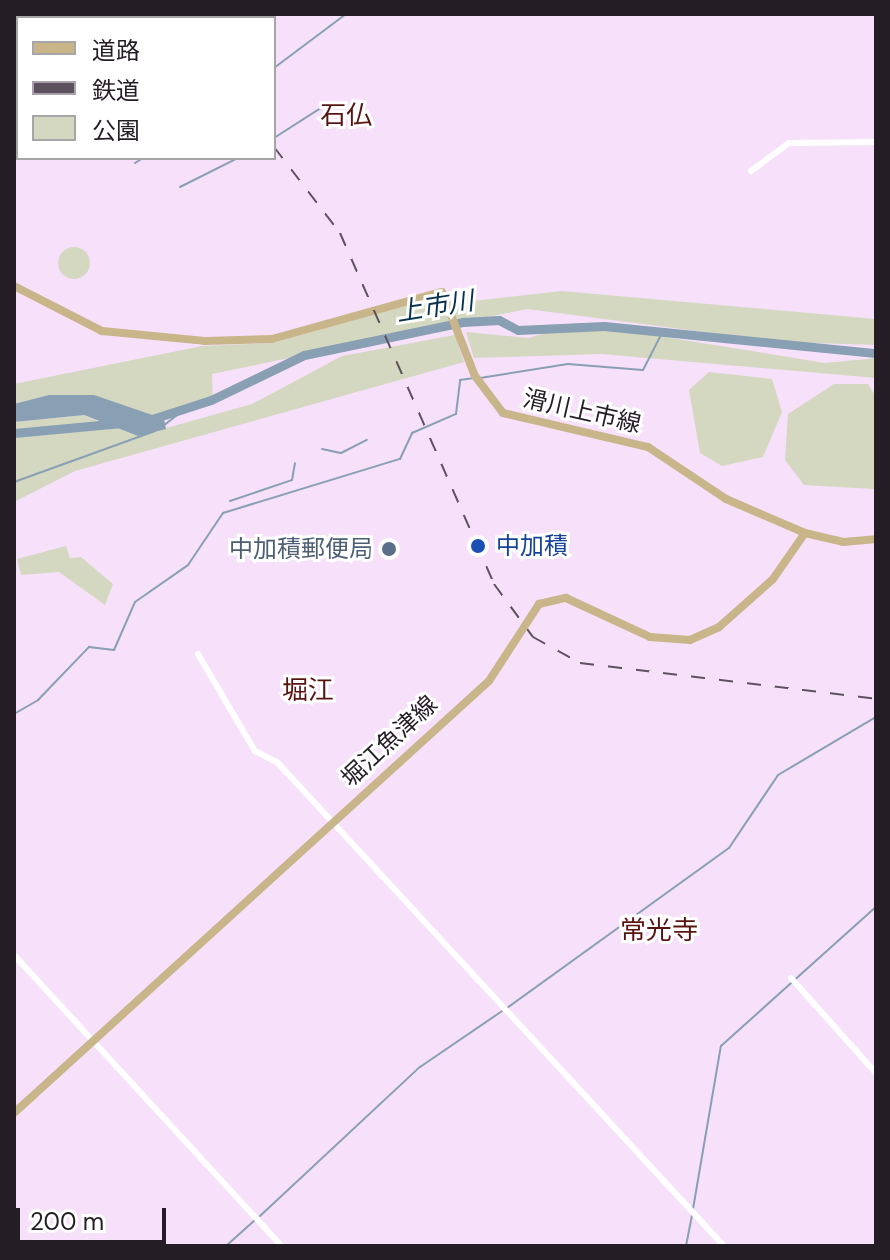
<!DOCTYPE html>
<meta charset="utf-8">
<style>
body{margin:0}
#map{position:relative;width:890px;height:1260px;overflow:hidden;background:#f7e0fa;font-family:"DM Sans","Noto Sans JP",sans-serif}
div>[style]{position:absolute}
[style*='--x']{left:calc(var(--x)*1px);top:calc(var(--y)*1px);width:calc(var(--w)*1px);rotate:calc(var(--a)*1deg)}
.green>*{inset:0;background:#d4d8c0}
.round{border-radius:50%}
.water>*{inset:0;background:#889fb4}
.stream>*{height:2px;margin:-1px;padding:0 1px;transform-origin:1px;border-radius:1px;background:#889fb4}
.river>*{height:9px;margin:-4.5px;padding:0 4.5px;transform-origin:4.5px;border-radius:4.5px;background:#889fb4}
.minor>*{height:6px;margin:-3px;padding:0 3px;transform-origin:3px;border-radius:3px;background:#fff}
.major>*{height:8px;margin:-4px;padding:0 4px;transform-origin:4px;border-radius:4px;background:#c8b589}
.rail>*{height:2px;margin-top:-1px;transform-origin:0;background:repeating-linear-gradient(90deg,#5d515f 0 14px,transparent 0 28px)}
.dots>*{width:22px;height:22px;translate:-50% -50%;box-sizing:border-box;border:4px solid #fff;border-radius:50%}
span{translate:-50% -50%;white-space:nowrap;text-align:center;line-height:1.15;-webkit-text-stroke:6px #fff;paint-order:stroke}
.street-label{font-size:24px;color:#251d26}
.transit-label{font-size:24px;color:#164399}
.left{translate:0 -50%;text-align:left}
.service-label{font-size:24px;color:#4e5e75}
.right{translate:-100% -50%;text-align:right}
.neighbourhood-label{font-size:26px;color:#581410}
.water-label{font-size:26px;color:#06314f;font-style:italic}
.frame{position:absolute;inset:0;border:16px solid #251d26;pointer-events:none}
.legend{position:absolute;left:16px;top:16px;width:260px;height:144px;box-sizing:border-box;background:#fff;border:2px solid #a8a5a8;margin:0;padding:10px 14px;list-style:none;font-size:24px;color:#251d26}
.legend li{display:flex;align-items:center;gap:16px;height:40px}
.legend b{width:40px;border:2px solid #a8a5a8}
.scale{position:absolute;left:16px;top:1208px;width:150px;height:36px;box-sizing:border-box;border:4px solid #251d26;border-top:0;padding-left:10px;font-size:24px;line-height:28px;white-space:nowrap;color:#251d26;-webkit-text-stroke:6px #fff;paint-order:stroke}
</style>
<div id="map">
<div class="green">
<div class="round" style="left:58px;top:247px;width:32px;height:32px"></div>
<div style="clip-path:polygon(562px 291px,876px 319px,876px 345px,782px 342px,527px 309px,212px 374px,213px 403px,164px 419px,49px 395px,14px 404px,14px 384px,202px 346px,273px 343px,435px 297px,455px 303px)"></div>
<div style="clip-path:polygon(578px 323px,825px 363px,876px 358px,876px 378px,601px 354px,474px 358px,466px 332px,529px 338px)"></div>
<div style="clip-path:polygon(455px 335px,464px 362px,75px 471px,14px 502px,14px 422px,83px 415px,138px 436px,252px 404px,342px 356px)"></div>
<div style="clip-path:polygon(709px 372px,772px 379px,782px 412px,763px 457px,722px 466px,700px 453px,689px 390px)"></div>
<div style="clip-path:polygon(834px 384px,868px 384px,876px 397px,874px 489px,804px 485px,785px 460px,788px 414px)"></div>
<div style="clip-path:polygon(66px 546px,70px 558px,81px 557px,113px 584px,105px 605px,59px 572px,21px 575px,17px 559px)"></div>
</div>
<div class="water">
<div style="clip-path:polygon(49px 395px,94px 395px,164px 419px,166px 429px,138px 436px,84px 415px,14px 422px,14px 404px)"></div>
</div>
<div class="stream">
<div style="--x:14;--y:14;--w:6;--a:45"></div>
<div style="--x:26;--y:18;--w:6;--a:-45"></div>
<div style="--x:14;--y:31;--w:6;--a:-45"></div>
<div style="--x:274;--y:68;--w:90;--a:-36.9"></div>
<div style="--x:274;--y:138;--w:59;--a:-32.6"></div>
<div style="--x:135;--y:163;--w:9;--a:-32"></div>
<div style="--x:180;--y:187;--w:65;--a:-26.6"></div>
<div style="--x:480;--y:378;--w:89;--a:-9"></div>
<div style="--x:568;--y:364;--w:75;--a:4.6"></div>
<div style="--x:643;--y:370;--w:42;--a:-62.8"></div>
<div style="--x:163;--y:426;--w:23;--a:-38"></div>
<div style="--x:322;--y:449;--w:19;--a:12"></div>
<div style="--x:341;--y:453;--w:29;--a:-27"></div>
<div style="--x:14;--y:482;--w:150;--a:-19.9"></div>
<div style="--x:230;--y:501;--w:65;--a:-18.7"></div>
<div style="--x:292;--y:480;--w:17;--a:-80"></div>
<div style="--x:14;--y:714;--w:28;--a:-30"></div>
<div style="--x:38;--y:700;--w:74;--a:-46.1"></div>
<div style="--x:89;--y:647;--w:25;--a:7"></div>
<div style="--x:114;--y:650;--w:52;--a:-66.4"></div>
<div style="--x:135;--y:602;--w:65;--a:-34.9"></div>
<div style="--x:188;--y:565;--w:63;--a:-56.1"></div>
<div style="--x:223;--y:513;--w:185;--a:-17"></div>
<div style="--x:400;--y:459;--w:29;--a:-65"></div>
<div style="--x:412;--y:433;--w:48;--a:-23.4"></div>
<div style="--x:456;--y:414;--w:34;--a:-83"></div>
<div style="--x:460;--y:380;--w:14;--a:-8"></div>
<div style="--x:507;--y:1008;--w:274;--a:-35.8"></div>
<div style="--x:729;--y:848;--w:88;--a:-56.1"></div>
<div style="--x:778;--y:775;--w:114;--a:-30.6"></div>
<div style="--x:693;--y:1209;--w:165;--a:-80.3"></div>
<div style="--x:721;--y:1046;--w:208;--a:-41.9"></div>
<div style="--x:260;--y:1216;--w:219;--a:-43"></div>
<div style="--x:420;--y:1067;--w:99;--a:-34.3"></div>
<div style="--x:226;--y:1246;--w:39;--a:-42"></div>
<div style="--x:686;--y:1246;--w:31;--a:-79"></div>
</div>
<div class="river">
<div style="--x:149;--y:420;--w:65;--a:-17.9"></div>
<div style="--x:211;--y:400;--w:103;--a:-25.8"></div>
<div style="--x:304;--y:355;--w:162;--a:-11.7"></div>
<div style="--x:463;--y:322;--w:36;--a:-3"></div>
<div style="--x:499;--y:320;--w:21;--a:28"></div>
<div style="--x:518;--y:330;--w:86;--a:-2.7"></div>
<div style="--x:604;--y:326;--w:273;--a:5.7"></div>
<div style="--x:14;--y:433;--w:108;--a:-5.3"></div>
</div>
<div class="minor">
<div style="--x:751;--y:171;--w:47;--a:-36.4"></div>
<div style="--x:789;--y:143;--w:87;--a:-0.7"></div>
<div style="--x:198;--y:654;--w:113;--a:59.6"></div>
<div style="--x:255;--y:751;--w:25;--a:27"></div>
<div style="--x:277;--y:762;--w:659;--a:47.28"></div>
<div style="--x:14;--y:955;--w:396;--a:47.4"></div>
<div style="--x:791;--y:978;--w:127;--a:48.2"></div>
</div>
<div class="major">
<div style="--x:14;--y:286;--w:99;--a:27.1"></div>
<div style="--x:102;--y:331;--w:103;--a:5.5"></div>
<div style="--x:205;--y:341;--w:67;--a:-1.7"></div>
<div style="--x:272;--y:339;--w:176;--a:-15.5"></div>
<div style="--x:442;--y:292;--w:90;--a:68.6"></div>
<div style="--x:475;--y:376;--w:46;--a:52.9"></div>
<div style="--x:503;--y:413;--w:149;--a:13.2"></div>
<div style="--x:648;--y:447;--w:94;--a:33.7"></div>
<div style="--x:726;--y:499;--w:86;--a:23.3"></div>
<div style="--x:805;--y:533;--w:39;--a:13"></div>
<div style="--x:843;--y:542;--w:33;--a:-5"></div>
<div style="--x:14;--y:1113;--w:642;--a:-42.29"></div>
<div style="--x:489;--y:681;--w:92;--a:-57"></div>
<div style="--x:539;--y:604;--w:28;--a:-13"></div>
<div style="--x:566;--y:598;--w:93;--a:24.9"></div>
<div style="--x:650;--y:637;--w:40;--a:4.3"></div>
<div style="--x:690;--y:640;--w:32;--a:-24"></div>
<div style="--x:719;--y:627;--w:72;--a:-41.6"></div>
<div style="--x:773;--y:579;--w:56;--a:-55.2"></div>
</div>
<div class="rail">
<div style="--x:135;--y:14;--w:6;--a:45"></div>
<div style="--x:274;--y:147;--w:108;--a:52.5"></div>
<div style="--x:340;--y:233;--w:383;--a:66.3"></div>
<div style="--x:494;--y:584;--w:66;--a:53.7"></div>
<div style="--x:533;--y:637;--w:54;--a:29"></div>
<div style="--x:580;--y:663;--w:298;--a:6.9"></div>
</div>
<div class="dots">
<div style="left:478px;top:546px;background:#1a4fb4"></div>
<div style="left:389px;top:549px;background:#5c6f8a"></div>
</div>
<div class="street-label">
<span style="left:582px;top:411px;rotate:13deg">滑川上市線</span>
<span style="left:389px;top:741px;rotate:-43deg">堀江魚津線</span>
</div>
<div class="transit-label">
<span class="left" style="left:496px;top:546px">中加積</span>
</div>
<div class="service-label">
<span class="right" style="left:373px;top:549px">中加積郵便局</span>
</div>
<div class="neighbourhood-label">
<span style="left:346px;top:116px">石仏</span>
<span style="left:308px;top:691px">堀江</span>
<span style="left:659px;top:931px">常光寺</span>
</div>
<div class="water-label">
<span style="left:435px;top:307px;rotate:-9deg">上市川</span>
</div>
<div class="frame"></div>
<ul class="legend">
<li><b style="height:10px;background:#c8b589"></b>道路</li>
<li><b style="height:10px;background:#5d515f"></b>鉄道</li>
<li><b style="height:22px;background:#d4d8c0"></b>公園</li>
</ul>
<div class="scale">200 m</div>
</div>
